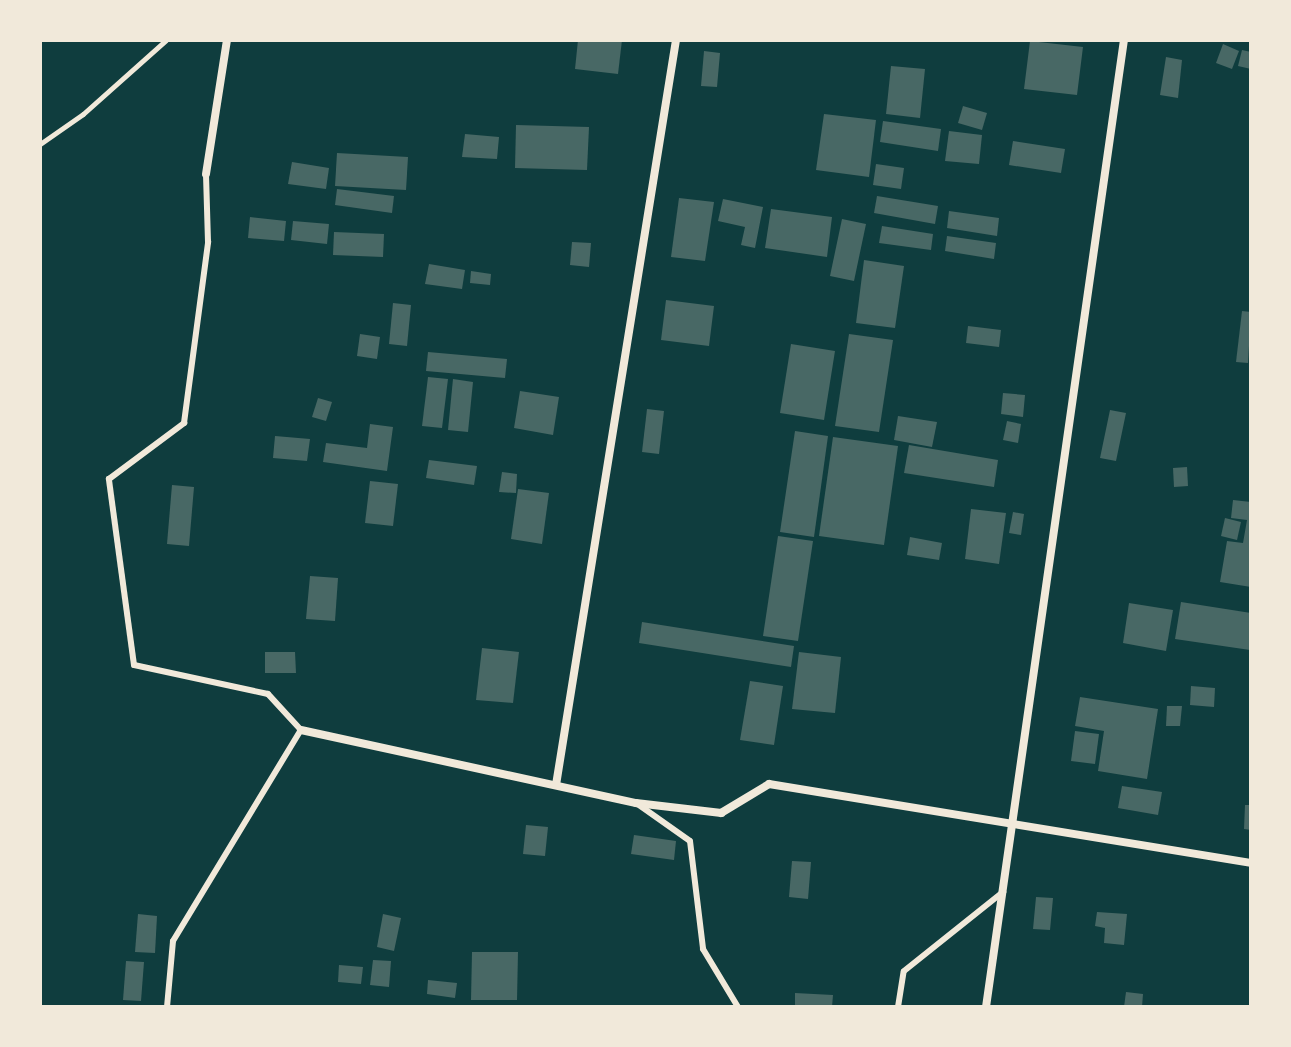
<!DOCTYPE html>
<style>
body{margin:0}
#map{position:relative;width:1291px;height:1047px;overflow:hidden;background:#0f3d3e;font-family:"Roboto Serif",serif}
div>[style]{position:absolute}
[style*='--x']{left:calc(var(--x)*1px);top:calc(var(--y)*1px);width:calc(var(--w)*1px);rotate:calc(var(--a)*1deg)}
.building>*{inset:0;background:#486865}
.path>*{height:5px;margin:-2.5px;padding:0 2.5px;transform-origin:2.5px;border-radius:2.5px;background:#f1e9da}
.service>*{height:6px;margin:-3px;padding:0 3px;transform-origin:3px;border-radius:3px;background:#f1e9da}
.minor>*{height:8px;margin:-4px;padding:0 4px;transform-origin:4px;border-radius:4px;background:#f1e9da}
span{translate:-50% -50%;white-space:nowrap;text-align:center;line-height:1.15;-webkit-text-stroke:6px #f1e9da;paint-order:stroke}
.frame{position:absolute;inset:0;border:42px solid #f1e9da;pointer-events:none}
</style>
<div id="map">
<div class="building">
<div style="clip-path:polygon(578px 40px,622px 40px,618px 74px,575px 69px)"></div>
<div style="clip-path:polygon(1030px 41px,1083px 47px,1077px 95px,1024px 89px)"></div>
<div style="clip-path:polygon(1223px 44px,1239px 51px,1232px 69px,1216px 63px)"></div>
<div style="clip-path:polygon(1242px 50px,1251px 52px,1251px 69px,1238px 66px)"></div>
<div style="clip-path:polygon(704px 51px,720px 53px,717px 87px,701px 86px)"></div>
<div style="clip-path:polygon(1166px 57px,1182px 60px,1178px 98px,1160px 95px)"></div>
<div style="clip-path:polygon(891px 66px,925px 69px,920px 118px,886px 114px)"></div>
<div style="clip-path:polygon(963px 106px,987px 113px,982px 130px,958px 123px)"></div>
<div style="clip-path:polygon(824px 114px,876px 120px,869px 177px,816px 170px)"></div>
<div style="clip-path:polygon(883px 121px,941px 129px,938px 151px,880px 142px)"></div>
<div style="clip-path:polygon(516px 125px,589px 127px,587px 170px,515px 168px)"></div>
<div style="clip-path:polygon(949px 131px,982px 135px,979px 164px,945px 161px)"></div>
<div style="clip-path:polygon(465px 134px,499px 137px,497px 159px,462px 157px)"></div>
<div style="clip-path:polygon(1013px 141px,1065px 149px,1061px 173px,1009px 165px)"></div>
<div style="clip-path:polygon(337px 153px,408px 157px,406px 190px,335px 186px)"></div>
<div style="clip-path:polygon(292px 162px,329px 168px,326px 189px,288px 184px)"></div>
<div style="clip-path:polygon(876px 164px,904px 168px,901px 189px,873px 185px)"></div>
<div style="clip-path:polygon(337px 189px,394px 196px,392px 213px,335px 205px)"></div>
<div style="clip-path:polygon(877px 196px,938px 206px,935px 224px,874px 213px)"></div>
<div style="clip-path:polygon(679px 198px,714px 202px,705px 261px,671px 257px)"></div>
<div style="clip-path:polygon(723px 199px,763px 207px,755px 248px,741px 245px,745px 227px,718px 221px)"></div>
<div style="clip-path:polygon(771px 209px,832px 217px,827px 257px,765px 248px)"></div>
<div style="clip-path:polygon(949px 211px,999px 218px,997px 236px,947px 228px)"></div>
<div style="clip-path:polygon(250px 217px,286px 221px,284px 241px,248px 238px)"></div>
<div style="clip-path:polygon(842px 219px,866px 224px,854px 281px,830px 276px)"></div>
<div style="clip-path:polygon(293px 221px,329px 224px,327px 244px,291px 240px)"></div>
<div style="clip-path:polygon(882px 226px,933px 234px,931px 250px,879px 243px)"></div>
<div style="clip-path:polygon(334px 232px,384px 234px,383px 257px,333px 255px)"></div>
<div style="clip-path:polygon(947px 236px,996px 243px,994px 259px,945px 251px)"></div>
<div style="clip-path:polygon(572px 242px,591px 243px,589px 267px,570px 265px)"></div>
<div style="clip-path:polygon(864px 260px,904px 266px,895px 328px,856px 323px)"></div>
<div style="clip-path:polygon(429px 264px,465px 270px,462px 289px,425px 284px)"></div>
<div style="clip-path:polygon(471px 271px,491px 274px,490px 285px,470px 283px)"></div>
<div style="clip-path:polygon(666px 300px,714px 306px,709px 346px,661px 340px)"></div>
<div style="clip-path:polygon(393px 303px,411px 305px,407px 346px,389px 344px)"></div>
<div style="clip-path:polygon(1242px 311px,1251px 312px,1248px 363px,1236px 362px)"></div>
<div style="clip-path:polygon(968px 326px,1001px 330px,999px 347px,966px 343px)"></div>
<div style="clip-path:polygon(360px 334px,380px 337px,377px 359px,357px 356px)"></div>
<div style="clip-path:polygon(849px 334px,893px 340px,879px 432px,835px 426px)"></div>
<div style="clip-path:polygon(791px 344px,835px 351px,824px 420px,780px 413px)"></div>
<div style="clip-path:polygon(428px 352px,507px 359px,505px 378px,426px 371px)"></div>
<div style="clip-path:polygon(428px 377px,448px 379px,442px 428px,422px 426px)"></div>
<div style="clip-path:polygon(453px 379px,473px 382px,468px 432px,448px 430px)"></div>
<div style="clip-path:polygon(520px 391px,559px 397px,553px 435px,514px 428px)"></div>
<div style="clip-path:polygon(1003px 393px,1025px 395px,1023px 417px,1001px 414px)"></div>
<div style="clip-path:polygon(318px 398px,332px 402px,326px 421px,312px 417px)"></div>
<div style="clip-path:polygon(647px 409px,664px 411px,659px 454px,642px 452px)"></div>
<div style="clip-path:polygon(1110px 410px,1126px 413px,1116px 461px,1100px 458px)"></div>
<div style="clip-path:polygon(898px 416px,937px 422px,932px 447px,894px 440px)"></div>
<div style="clip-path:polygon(1007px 421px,1021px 424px,1018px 443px,1003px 440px)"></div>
<div style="clip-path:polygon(370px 424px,393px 427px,387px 471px,323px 462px,326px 443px,367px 448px)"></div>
<div style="clip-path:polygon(795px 431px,828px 436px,814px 537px,780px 532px)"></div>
<div style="clip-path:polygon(275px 436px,310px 439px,307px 461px,273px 458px)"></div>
<div style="clip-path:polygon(833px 437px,898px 446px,884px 545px,819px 536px)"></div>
<div style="clip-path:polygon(909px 445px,998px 460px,994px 487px,904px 473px)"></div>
<div style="clip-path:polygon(429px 460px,477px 466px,474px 485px,426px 478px)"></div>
<div style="clip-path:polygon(1187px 467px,1188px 486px,1174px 487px,1173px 468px)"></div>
<div style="clip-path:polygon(502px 472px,517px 474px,516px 493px,499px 492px)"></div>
<div style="clip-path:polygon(370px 481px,398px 484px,393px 526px,365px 523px)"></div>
<div style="clip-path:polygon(172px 485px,194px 487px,189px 546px,167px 544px)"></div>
<div style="clip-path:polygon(518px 489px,549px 493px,542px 544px,511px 539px)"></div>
<div style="clip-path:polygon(1233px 500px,1251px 502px,1251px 587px,1220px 582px,1227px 541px,1243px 543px,1247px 520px,1231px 518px)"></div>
<div style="clip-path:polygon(971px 509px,1006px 513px,999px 564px,965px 559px)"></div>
<div style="clip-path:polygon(1013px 512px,1024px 514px,1021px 535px,1009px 533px)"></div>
<div style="clip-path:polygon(1225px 518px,1241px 522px,1237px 540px,1221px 536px)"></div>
<div style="clip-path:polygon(778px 536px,813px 541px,798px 641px,763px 636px)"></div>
<div style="clip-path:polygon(910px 537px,942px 543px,939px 560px,907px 555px)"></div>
<div style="clip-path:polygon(310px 576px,338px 578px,335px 621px,306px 619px)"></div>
<div style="clip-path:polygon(1181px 602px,1251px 613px,1250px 650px,1175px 639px)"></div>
<div style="clip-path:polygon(1129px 603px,1173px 610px,1166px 651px,1123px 643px)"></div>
<div style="clip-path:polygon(642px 622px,794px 646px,791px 667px,639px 643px)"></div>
<div style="clip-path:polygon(482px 648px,519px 652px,513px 703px,476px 700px)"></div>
<div style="clip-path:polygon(265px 652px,295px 652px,296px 673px,265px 673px)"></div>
<div style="clip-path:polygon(799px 652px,841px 657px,835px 713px,792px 709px)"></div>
<div style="clip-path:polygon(750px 681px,783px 686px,774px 745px,740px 740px)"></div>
<div style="clip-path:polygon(1191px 686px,1215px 688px,1214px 707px,1190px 705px)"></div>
<div style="clip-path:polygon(1080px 697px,1158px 709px,1147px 779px,1098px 771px,1104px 731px,1075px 726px)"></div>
<div style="clip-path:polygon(1167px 706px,1182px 706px,1180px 726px,1166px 726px)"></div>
<div style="clip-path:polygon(1075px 731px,1099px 734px,1095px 764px,1071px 761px)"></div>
<div style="clip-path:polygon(1122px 786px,1162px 792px,1158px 815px,1118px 808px)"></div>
<div style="clip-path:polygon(1245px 805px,1251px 805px,1251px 830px,1244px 829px)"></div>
<div style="clip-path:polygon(526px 825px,548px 827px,545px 856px,523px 854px)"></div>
<div style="clip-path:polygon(634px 835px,676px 841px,674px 860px,631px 854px)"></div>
<div style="clip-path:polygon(792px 861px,811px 862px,808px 899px,789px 897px)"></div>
<div style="clip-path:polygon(1036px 897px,1053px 898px,1050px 930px,1033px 929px)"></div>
<div style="clip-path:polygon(1097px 912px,1127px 914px,1124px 945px,1104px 943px,1105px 928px,1095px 926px)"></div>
<div style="clip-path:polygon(138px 914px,157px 916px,155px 953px,135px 952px)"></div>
<div style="clip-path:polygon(383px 914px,401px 918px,394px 951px,377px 947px)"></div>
<div style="clip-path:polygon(472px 952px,518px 952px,517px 1000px,471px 1000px)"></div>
<div style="clip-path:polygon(373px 960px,391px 961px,389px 987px,370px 985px)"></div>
<div style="clip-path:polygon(126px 961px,144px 962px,141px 1001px,123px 1000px)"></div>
<div style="clip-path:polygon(339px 965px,363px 967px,361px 984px,338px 982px)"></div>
<div style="clip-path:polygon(428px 980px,457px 983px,455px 998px,427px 994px)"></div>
<div style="clip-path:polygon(1126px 992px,1143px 994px,1142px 1007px,1124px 1007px)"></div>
<div style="clip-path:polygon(795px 993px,833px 995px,832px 1007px,795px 1007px)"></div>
</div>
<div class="path">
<div style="--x:40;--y:144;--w:52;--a:-34.9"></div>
<div style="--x:83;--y:114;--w:111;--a:-41.7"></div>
</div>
<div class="service">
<div style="--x:639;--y:805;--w:62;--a:35.2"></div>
<div style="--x:690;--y:841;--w:109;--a:83.1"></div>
<div style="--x:703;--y:949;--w:68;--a:58.9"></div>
<div style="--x:167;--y:1007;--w:66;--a:-84.8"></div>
<div style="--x:173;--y:941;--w:247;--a:-58.8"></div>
<div style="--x:301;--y:730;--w:49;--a:-132.5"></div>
<div style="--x:268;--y:694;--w:137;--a:-167.8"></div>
<div style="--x:134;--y:665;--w:188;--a:-97.7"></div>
<div style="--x:109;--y:479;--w:94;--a:-36.7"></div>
<div style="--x:184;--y:423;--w:183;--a:-82.4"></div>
<div style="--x:208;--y:242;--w:68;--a:-91.7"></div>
<div style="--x:898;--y:1007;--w:36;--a:-81"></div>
<div style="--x:904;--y:971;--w:127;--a:-38.6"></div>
</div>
<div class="minor">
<div style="--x:206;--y:174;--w:136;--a:-81.1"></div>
<div style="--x:301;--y:730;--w:343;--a:12.3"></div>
<div style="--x:636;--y:803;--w:86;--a:6.7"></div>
<div style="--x:721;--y:813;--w:56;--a:-31.1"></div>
<div style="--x:769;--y:784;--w:488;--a:9.3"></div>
<div style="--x:556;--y:785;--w:755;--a:-80.85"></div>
<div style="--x:986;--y:1007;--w:977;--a:-81.88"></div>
</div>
<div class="frame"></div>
</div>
